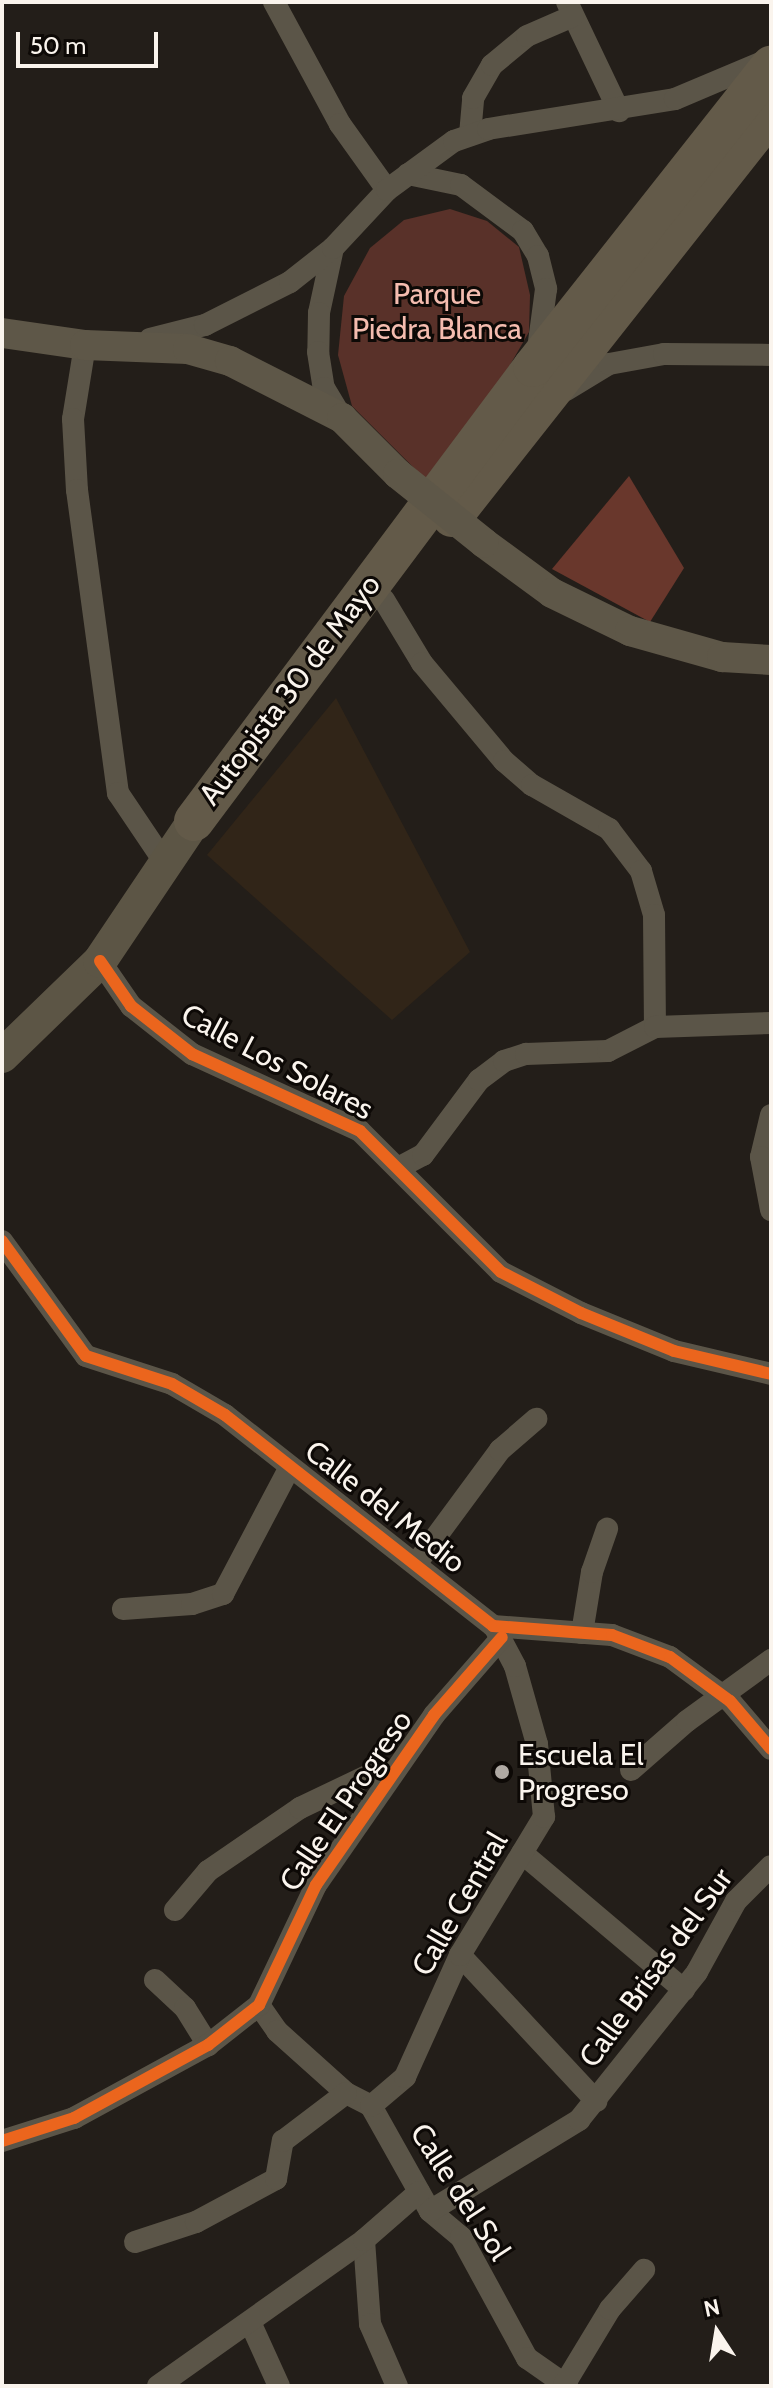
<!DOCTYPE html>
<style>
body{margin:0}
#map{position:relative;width:773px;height:2388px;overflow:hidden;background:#231e19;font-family:Cabin,sans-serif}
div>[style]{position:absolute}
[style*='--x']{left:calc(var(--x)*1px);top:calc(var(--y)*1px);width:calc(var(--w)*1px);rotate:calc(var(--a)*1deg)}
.built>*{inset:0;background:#312518}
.green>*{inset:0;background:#593129}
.forest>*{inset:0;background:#69372c}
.street>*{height:22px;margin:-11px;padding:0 11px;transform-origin:11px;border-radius:11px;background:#5b5548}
.secondary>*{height:30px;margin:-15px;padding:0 15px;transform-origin:15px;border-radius:15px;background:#5e5748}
.primary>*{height:34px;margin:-17px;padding:0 17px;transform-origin:17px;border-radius:17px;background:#5c5545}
.highway>*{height:40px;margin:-20px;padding:0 20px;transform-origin:20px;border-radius:20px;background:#635a49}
.secondary-bridge>*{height:30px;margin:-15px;padding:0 15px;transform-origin:15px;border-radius:15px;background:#5e5748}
.cycleway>*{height:12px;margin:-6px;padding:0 6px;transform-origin:6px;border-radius:6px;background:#eb651d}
.dots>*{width:22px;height:22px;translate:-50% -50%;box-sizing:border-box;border:4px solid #0d0906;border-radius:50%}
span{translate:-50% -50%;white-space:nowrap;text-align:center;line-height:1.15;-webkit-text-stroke:6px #0d0906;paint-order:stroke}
.park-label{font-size:30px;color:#f4bcaf}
.street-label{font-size:30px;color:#faf4ed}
.poi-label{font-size:30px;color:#faf4ed}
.left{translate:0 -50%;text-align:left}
.frame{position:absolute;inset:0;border:4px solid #faf4ed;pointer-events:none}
.north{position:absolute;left:677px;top:2292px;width:80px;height:80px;-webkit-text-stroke:6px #0d0906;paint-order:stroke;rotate:348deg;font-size:22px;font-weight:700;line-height:32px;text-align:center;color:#faf4ed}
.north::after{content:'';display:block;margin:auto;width:28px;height:36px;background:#faf4ed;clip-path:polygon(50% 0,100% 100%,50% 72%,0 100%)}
.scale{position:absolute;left:16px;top:32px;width:142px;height:36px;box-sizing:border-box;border:4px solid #faf4ed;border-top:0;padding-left:10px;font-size:24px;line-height:28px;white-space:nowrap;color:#faf4ed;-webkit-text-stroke:6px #0d0906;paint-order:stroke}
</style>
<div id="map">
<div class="built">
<div style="clip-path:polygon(336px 698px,470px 952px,392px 1020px,207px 855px)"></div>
</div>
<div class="green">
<div style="clip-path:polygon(450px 209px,487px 221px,519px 247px,530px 295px,529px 332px,506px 372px,425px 479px,352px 406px,338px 355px,344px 296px,370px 248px,404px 220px)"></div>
</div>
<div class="forest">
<div style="clip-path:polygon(629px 476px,684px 568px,650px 622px,552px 569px)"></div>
</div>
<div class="street">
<div style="--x:274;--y:2;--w:139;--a:61.6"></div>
<div style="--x:340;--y:124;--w:81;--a:54.5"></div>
<div style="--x:567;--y:2;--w:121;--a:64.5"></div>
<div style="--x:470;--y:135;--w:37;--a:-85"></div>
<div style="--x:473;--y:98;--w:38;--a:-60"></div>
<div style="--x:492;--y:65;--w:45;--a:-39.6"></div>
<div style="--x:527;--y:36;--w:50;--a:-23.5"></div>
<div style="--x:408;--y:174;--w:54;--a:11.7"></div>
<div style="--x:461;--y:185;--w:77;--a:36.6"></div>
<div style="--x:523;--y:231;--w:29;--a:59"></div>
<div style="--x:538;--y:256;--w:34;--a:76"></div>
<div style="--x:546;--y:289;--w:61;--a:97.6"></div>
<div style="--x:333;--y:248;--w:66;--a:102.2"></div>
<div style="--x:319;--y:313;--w:39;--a:91"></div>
<div style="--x:318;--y:352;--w:36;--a:81"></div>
<div style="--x:324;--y:388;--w:35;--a:59"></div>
<div style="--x:150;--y:339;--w:57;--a:-14.3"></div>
<div style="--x:205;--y:325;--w:95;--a:-26.8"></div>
<div style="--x:290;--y:282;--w:55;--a:-38.3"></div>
<div style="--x:333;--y:248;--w:79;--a:-47"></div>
<div style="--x:387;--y:190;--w:83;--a:-36.2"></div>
<div style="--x:454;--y:141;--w:36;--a:-19"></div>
<div style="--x:488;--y:129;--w:189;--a:-9.1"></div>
<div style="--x:675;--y:99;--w:98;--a:-22.9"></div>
<div style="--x:85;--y:345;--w:75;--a:99.2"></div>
<div style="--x:73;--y:419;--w:71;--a:86.8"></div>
<div style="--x:77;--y:490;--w:306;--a:82.3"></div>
<div style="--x:118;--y:793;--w:81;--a:56.1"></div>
<div style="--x:566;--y:390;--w:50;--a:-31.2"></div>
<div style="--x:609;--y:364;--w:56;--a:-10.3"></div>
<div style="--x:664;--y:354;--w:107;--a:0.5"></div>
<div style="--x:384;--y:600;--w:74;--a:58.9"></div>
<div style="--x:422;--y:663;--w:128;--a:50.1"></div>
<div style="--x:504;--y:761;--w:37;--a:41"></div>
<div style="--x:532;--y:785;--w:89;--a:29.7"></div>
<div style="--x:609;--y:829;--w:53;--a:52.7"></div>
<div style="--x:641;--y:871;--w:46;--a:73.5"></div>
<div style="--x:654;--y:915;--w:112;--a:89.5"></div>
<div style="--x:100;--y:961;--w:55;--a:55.4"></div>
<div style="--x:131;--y:1006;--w:78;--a:38.2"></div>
<div style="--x:192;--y:1054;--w:185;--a:24.6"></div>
<div style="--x:360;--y:1131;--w:199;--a:45"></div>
<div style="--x:501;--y:1272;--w:90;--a:27.1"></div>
<div style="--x:581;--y:1313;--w:100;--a:22.2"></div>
<div style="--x:674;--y:1351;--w:100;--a:13.3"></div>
<div style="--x:771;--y:1115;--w:43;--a:103.4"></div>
<div style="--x:761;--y:1157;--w:54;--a:79.3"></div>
<div style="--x:400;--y:1167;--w:26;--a:-28"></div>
<div style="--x:423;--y:1155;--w:94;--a:-53.3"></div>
<div style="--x:479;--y:1080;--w:31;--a:-37"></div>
<div style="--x:504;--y:1061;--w:23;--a:-18"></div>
<div style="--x:526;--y:1054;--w:82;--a:-2.1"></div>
<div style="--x:608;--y:1051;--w:53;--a:-27.1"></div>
<div style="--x:655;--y:1027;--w:116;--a:-2"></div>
<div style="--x:2;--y:1241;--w:142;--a:53.9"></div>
<div style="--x:86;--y:1356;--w:90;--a:18"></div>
<div style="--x:172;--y:1384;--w:61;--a:30.3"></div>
<div style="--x:225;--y:1415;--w:341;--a:38.2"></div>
<div style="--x:493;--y:1626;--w:119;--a:4.3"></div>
<div style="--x:612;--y:1635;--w:62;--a:20.8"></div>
<div style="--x:670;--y:1657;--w:74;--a:36.3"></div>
<div style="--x:730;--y:1701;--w:63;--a:49.5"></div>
<div style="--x:416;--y:1564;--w:142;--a:-53.6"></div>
<div style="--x:500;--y:1450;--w:48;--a:-40.7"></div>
<div style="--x:123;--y:1609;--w:69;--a:-4.1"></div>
<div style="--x:192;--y:1604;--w:33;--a:-18"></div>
<div style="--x:223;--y:1594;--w:144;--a:-62.2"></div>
<div style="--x:582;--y:1633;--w:62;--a:-80.7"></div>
<div style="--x:592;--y:1572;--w:46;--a:-70.8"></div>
<div style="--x:631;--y:1770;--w:74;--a:-41.2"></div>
<div style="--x:687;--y:1721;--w:104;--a:-36"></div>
<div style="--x:522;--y:1853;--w:212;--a:40.2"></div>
<div style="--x:175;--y:1910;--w:51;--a:-49.8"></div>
<div style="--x:208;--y:1871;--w:112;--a:-34.4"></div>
<div style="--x:300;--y:1808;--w:79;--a:-25.6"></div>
<div style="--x:371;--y:1774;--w:23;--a:-5"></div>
<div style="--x:460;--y:1955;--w:200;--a:47"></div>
<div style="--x:155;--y:1980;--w:41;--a:43"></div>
<div style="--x:185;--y:2008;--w:44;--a:58.1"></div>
<div style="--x:259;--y:2005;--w:32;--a:55"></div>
<div style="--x:277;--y:2031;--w:93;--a:41.9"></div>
<div style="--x:346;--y:2093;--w:28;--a:27"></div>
<div style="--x:371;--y:2106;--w:120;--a:60.7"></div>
<div style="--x:430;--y:2211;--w:40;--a:40"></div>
<div style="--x:461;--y:2237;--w:138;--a:61.4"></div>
<div style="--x:527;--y:2358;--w:49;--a:35"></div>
<div style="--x:371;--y:2106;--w:45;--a:-40.5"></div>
<div style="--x:405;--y:2077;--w:134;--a:-65.7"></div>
<div style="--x:460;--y:1955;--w:162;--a:-58.7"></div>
<div style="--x:544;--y:1817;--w:73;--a:-95.5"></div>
<div style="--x:537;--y:1744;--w:81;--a:-105.8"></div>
<div style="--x:515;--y:1666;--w:41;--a:-117.8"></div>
<div style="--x:2;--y:2141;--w:76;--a:-17.7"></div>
<div style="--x:74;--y:2118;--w:153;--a:-28.6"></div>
<div style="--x:208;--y:2045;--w:65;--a:-38.1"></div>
<div style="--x:259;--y:2005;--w:133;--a:-64.6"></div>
<div style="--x:316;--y:1885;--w:207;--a:-55.2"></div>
<div style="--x:434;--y:1715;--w:103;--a:-48.9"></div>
<div style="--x:430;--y:2211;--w:175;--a:-31.4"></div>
<div style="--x:579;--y:2120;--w:189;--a:-51.4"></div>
<div style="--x:697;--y:1972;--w:81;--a:-61.2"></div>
<div style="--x:736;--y:1901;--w:49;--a:-45"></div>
<div style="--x:364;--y:2240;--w:84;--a:85.9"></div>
<div style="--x:370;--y:2324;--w:68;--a:66.5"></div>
<div style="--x:135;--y:2242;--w:64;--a:-18.2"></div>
<div style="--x:196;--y:2222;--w:91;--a:-28.3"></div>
<div style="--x:276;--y:2179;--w:39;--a:-80"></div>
<div style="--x:283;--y:2141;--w:79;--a:-37.3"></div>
<div style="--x:250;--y:2322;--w:70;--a:65.6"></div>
<div style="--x:564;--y:2385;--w:89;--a:-58.8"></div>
<div style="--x:610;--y:2309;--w:52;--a:-48.9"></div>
<div style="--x:158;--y:2386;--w:252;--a:-35.3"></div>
<div style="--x:364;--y:2240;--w:73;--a:-41.1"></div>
</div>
<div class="secondary">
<div style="--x:2;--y:333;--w:84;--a:8.2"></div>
<div style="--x:85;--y:345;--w:103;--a:2.2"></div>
<div style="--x:188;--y:349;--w:44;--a:15.9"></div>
<div style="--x:230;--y:361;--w:126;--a:27"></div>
<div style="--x:342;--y:418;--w:79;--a:45"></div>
<div style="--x:484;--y:543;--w:84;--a:36.3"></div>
<div style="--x:552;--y:593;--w:87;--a:26"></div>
<div style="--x:630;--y:631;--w:96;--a:15.8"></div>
<div style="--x:722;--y:657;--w:49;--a:3.5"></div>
</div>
<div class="primary">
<div style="--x:2;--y:1056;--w:136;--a:-44.1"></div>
<div style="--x:100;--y:961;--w:169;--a:-56.1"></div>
</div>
<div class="highway">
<div style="--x:452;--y:517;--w:515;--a:-51.71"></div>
<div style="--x:194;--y:821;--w:567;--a:-53.25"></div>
<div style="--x:533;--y:367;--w:384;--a:-51.7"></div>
</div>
<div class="secondary-bridge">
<div style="--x:398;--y:474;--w:110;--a:38.7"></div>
</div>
<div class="cycleway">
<div style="--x:100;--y:961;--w:55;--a:55.4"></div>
<div style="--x:131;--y:1006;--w:78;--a:38.2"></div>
<div style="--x:192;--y:1054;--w:185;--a:24.6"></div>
<div style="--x:360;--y:1131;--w:199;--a:45"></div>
<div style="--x:501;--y:1272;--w:90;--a:27.1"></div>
<div style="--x:581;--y:1313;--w:100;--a:22.2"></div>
<div style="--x:674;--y:1351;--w:100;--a:13.3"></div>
<div style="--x:2;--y:1241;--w:142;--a:53.9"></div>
<div style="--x:86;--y:1356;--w:90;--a:18"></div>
<div style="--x:172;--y:1384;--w:61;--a:30.3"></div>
<div style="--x:225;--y:1415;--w:341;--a:38.2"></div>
<div style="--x:493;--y:1626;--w:119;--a:4.3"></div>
<div style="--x:612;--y:1635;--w:62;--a:20.8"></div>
<div style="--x:670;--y:1657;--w:74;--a:36.3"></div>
<div style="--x:730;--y:1701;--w:63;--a:49.5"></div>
<div style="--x:2;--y:2141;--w:76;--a:-17.7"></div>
<div style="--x:74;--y:2118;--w:153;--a:-28.6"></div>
<div style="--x:208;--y:2045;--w:65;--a:-38.1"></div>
<div style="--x:259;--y:2005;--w:133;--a:-64.6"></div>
<div style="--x:316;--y:1885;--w:207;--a:-55.2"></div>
<div style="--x:434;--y:1715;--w:103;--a:-48.9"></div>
</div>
<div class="dots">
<div style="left:502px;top:1772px;background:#afa9a3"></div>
</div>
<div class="park-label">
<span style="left:437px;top:311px">Parque<br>Piedra Blanca</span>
</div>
<div class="street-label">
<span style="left:290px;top:690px;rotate:-53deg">Autopista 30 de Mayo</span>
<span style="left:277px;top:1062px;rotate:28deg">Calle Los Solares</span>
<span style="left:385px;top:1507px;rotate:38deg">Calle del Medio</span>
<span style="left:346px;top:1801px;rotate:-56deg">Calle El Progreso</span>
<span style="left:460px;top:1904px;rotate:-60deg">Calle Central</span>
<span style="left:656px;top:1968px;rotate:-54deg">Calle Brisas del Sur</span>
<span style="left:460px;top:2192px;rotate:57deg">Calle del Sol</span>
</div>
<div class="poi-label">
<span class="left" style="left:518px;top:1772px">Escuela El<br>Progreso</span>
</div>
<div class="frame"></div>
<div class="north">N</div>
<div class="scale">50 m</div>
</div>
